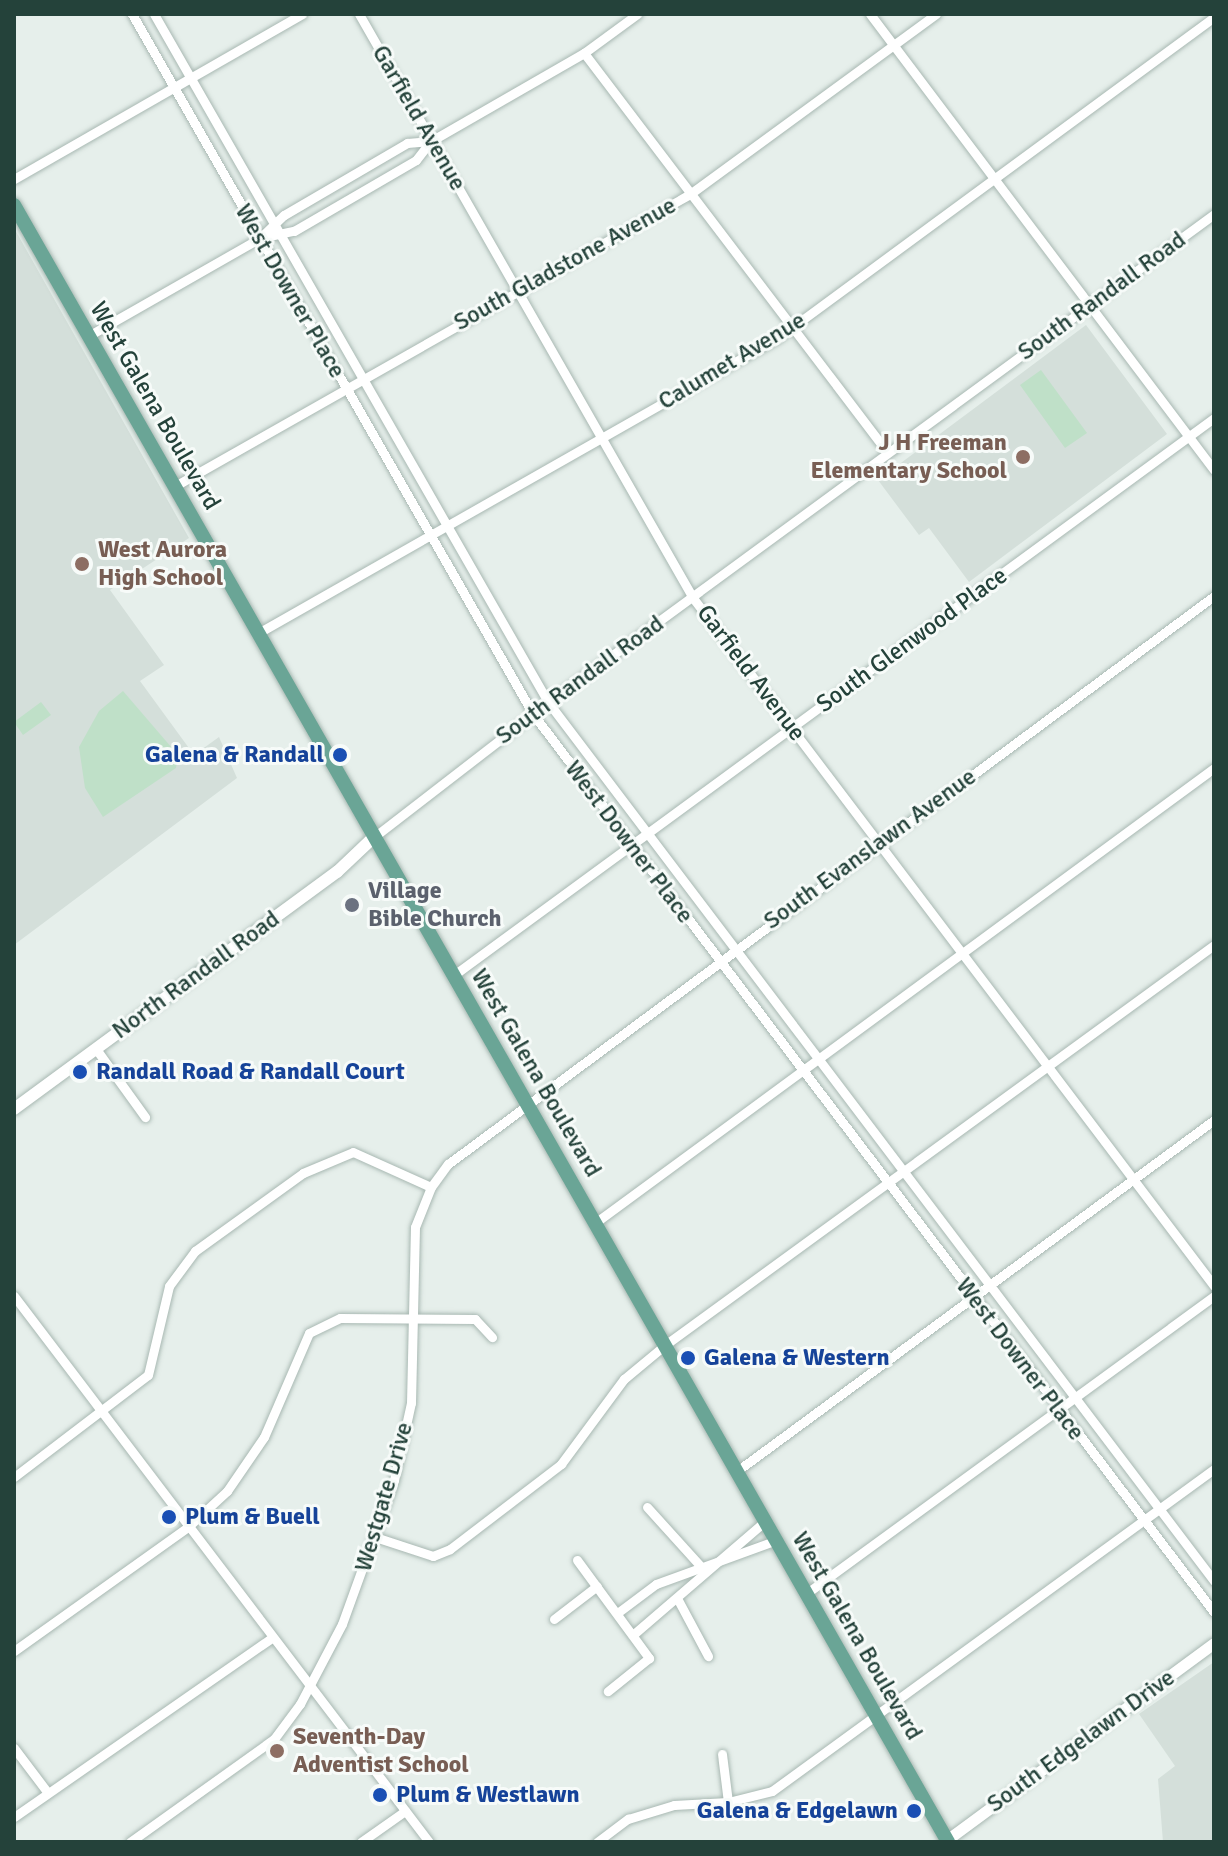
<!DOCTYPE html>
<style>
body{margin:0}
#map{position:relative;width:1228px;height:1856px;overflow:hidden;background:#e6efeb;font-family:Signika,sans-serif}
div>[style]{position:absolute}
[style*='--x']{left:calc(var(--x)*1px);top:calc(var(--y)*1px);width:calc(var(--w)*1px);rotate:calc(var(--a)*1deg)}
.built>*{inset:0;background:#d4dfda}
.green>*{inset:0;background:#bfe0c8}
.roads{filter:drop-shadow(0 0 2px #a8b8b2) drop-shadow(0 0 2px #a8b8b2)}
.minor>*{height:9px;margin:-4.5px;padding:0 4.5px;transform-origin:4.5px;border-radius:4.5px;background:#fff}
.tertiary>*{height:11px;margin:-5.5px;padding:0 5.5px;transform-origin:5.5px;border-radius:5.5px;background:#fff}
.secondary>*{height:12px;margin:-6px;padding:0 6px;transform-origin:6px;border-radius:6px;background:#fff}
.primary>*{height:14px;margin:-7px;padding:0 7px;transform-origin:7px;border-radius:7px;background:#6aa596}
.dots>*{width:22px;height:22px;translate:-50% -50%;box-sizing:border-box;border:4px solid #f7fbf9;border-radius:50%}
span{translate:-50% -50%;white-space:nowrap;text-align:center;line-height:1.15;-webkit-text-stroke:6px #f7fbf9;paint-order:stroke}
.street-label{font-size:24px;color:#24423a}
.education-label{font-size:24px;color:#785e54;font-weight:700}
.right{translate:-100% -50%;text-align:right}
.left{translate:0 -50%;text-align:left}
.transit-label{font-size:24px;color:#164399;font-weight:700}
.worship-label{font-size:24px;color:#5b616d;font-weight:700}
.frame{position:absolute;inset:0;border:16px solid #24423a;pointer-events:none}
</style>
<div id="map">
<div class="built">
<div style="clip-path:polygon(14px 228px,189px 538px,110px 590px,164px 665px,140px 681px,194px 755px,219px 737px,237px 778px,14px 945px)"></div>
<div style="clip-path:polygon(1086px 325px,1167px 434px,969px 582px,929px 528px,919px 535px,878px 480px)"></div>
<div style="clip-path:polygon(1214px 1662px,1214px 1842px,1163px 1842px,1158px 1779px,1175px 1766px,1139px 1714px)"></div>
</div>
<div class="green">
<div style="clip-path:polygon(1041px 370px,1087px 433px,1065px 448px,1020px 385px)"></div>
<div style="clip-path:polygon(123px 691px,178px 755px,176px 768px,103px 817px,85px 788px,79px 747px,99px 711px)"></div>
<div style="clip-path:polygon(41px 702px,51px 715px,23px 735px,14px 722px)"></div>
</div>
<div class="roads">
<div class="minor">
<div style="--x:132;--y:14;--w:807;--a:60.19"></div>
<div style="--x:533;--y:714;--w:1127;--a:52.83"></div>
<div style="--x:154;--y:14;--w:793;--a:60.2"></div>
<div style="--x:548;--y:702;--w:1103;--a:52.85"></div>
<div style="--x:359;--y:14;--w:673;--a:60.23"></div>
<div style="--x:693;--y:598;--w:863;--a:52.86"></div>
<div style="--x:870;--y:14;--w:571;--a:52.97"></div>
<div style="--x:584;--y:53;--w:502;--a:52.77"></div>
<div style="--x:14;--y:179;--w:332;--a:-29.8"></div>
<div style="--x:260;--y:238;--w:35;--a:-12"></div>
<div style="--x:294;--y:231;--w:141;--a:-30.2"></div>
<div style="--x:416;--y:160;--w:24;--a:-52"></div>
<div style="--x:431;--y:141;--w:177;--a:-29.9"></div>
<div style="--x:584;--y:53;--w:66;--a:-36.3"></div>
<div style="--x:90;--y:335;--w:196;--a:-29.7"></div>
<div style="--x:260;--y:238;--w:33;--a:-44"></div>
<div style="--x:284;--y:215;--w:143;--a:-30.3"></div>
<div style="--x:407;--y:143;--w:24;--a:-5"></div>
<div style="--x:175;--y:486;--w:592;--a:-29.55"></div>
<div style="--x:690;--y:194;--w:305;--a:-36.2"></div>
<div style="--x:260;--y:632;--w:597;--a:-29.61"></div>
<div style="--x:779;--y:337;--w:540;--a:-36.34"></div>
<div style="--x:374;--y:837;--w:232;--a:-37.7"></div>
<div style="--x:558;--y:695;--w:813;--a:-36.25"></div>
<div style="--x:454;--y:975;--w:942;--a:-36.24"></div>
<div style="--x:96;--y:1049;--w:84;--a:54.2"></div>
<div style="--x:595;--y:1223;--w:768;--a:-36.32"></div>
<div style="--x:14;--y:1296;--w:686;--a:52.76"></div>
<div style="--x:737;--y:1471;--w:592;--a:-36.35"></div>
<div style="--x:14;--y:1477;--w:168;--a:-37.3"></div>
<div style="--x:148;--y:1375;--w:91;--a:-76.7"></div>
<div style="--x:169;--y:1286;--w:44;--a:-53.4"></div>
<div style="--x:195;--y:1251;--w:133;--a:-35.8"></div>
<div style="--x:303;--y:1173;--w:54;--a:-22.8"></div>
<div style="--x:353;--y:1152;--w:85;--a:24.2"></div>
<div style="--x:647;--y:1507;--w:85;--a:47.9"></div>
<div style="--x:375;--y:1537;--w:61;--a:18.1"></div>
<div style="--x:433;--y:1556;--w:18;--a:-22"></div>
<div style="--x:450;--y:1549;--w:140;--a:-37.4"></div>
<div style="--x:561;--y:1464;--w:106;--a:-53.5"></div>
<div style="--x:624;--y:1379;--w:53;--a:-39.7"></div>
<div style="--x:665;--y:1345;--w:679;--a:-36.08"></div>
<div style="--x:577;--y:1560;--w:122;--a:53.7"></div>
<div style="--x:649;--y:1658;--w:53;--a:141.2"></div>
<div style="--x:807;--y:1593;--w:504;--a:-36.12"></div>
<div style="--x:677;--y:1598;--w:66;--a:61.9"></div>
<div style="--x:620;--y:1611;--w:45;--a:-36.9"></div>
<div style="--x:656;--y:1584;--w:129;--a:-20"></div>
<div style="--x:554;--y:1619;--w:54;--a:-37.5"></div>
<div style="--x:635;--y:1633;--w:172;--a:-40.7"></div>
<div style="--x:14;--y:1651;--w:215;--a:-35.5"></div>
<div style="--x:189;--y:1526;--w:52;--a:-42.6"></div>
<div style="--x:227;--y:1491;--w:65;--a:-55.6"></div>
<div style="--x:264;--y:1437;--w:113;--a:-66.6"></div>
<div style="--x:309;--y:1333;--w:34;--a:-26"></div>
<div style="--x:340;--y:1318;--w:135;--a:0.4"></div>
<div style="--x:475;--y:1319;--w:25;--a:47"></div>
<div style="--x:14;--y:1748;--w:56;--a:52.9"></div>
<div style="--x:722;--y:1754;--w:48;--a:82.9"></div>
<div style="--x:14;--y:1817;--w:315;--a:-34.8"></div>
<div style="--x:130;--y:1842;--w:177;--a:-35.6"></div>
<div style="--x:274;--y:1739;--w:44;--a:-53.4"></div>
<div style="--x:300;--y:1704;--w:90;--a:-62.3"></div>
<div style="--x:342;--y:1624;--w:153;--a:-70.1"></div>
<div style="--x:394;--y:1480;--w:79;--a:-77.6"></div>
<div style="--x:411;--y:1403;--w:176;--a:-88.7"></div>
<div style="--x:415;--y:1227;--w:43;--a:-68.2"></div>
<div style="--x:431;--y:1187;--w:29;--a:-54"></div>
<div style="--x:448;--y:1164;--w:954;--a:-36.56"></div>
<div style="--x:361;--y:1842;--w:54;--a:-35.2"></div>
<div style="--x:597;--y:1842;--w:39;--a:-37"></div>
<div style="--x:628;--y:1819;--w:48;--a:-16.9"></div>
<div style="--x:674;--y:1805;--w:54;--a:-3.2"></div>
<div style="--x:728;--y:1802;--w:45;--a:-14"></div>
<div style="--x:772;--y:1791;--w:547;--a:-36.07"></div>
</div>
<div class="tertiary">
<div style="--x:944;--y:1842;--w:335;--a:-36.4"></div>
</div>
<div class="secondary">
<div style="--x:14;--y:1109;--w:401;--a:-36.3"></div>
<div style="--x:337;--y:872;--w:51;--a:-43.4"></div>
</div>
<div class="primary">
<div style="--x:14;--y:205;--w:1885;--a:60.29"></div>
</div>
</div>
<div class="dots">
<div style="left:1023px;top:457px;background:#8d6e63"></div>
<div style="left:82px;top:564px;background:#8d6e63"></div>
<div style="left:340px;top:755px;background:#1a4fb4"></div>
<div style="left:352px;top:905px;background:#6b7280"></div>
<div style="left:80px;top:1072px;background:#1a4fb4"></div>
<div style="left:688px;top:1358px;background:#1a4fb4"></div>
<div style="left:169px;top:1517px;background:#1a4fb4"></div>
<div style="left:277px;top:1751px;background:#8d6e63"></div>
<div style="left:380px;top:1795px;background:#1a4fb4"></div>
<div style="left:914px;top:1811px;background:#1a4fb4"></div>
</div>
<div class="street-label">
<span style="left:419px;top:118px;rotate:60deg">Garfield Avenue</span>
<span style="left:565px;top:264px;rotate:-29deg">South Gladstone Avenue</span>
<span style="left:290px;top:291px;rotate:60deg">West Downer Place</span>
<span style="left:1102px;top:296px;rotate:-36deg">South Randall Road</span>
<span style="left:732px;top:361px;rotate:-31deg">Calumet Avenue</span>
<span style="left:155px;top:406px;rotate:60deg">West Galena Boulevard</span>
<span style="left:912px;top:640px;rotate:-36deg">South Glenwood Place</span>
<span style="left:751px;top:673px;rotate:53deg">Garfield Avenue</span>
<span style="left:580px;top:680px;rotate:-36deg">South Randall Road</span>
<span style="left:629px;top:842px;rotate:53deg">West Downer Place</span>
<span style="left:870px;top:849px;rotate:-36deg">South Evanslawn Avenue</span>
<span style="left:196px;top:975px;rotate:-36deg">North Randall Road</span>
<span style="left:536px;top:1073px;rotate:60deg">West Galena Boulevard</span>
<span style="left:1020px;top:1359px;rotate:53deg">West Downer Place</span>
<span style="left:384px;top:1497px;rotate:-74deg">Westgate Drive</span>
<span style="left:857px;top:1636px;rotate:60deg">West Galena Boulevard</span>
<span style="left:1081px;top:1741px;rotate:-36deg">South Edgelawn Drive</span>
</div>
<div class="education-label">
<span class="right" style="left:1007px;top:457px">J H Freeman<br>Elementary School</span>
<span class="left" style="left:98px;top:564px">West Aurora<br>High School</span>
<span class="left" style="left:293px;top:1751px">Seventh-Day<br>Adventist School</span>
</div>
<div class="transit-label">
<span class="right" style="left:324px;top:755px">Galena &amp; Randall</span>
<span class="left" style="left:96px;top:1072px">Randall Road &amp; Randall Court</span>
<span class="left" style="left:704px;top:1358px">Galena &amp; Western</span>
<span class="left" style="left:185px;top:1517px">Plum &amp; Buell</span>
<span class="left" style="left:396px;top:1795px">Plum &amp; Westlawn</span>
<span class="right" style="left:898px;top:1811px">Galena &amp; Edgelawn</span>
</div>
<div class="worship-label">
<span class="left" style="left:368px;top:905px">Village<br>Bible Church</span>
</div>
<div class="frame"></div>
</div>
